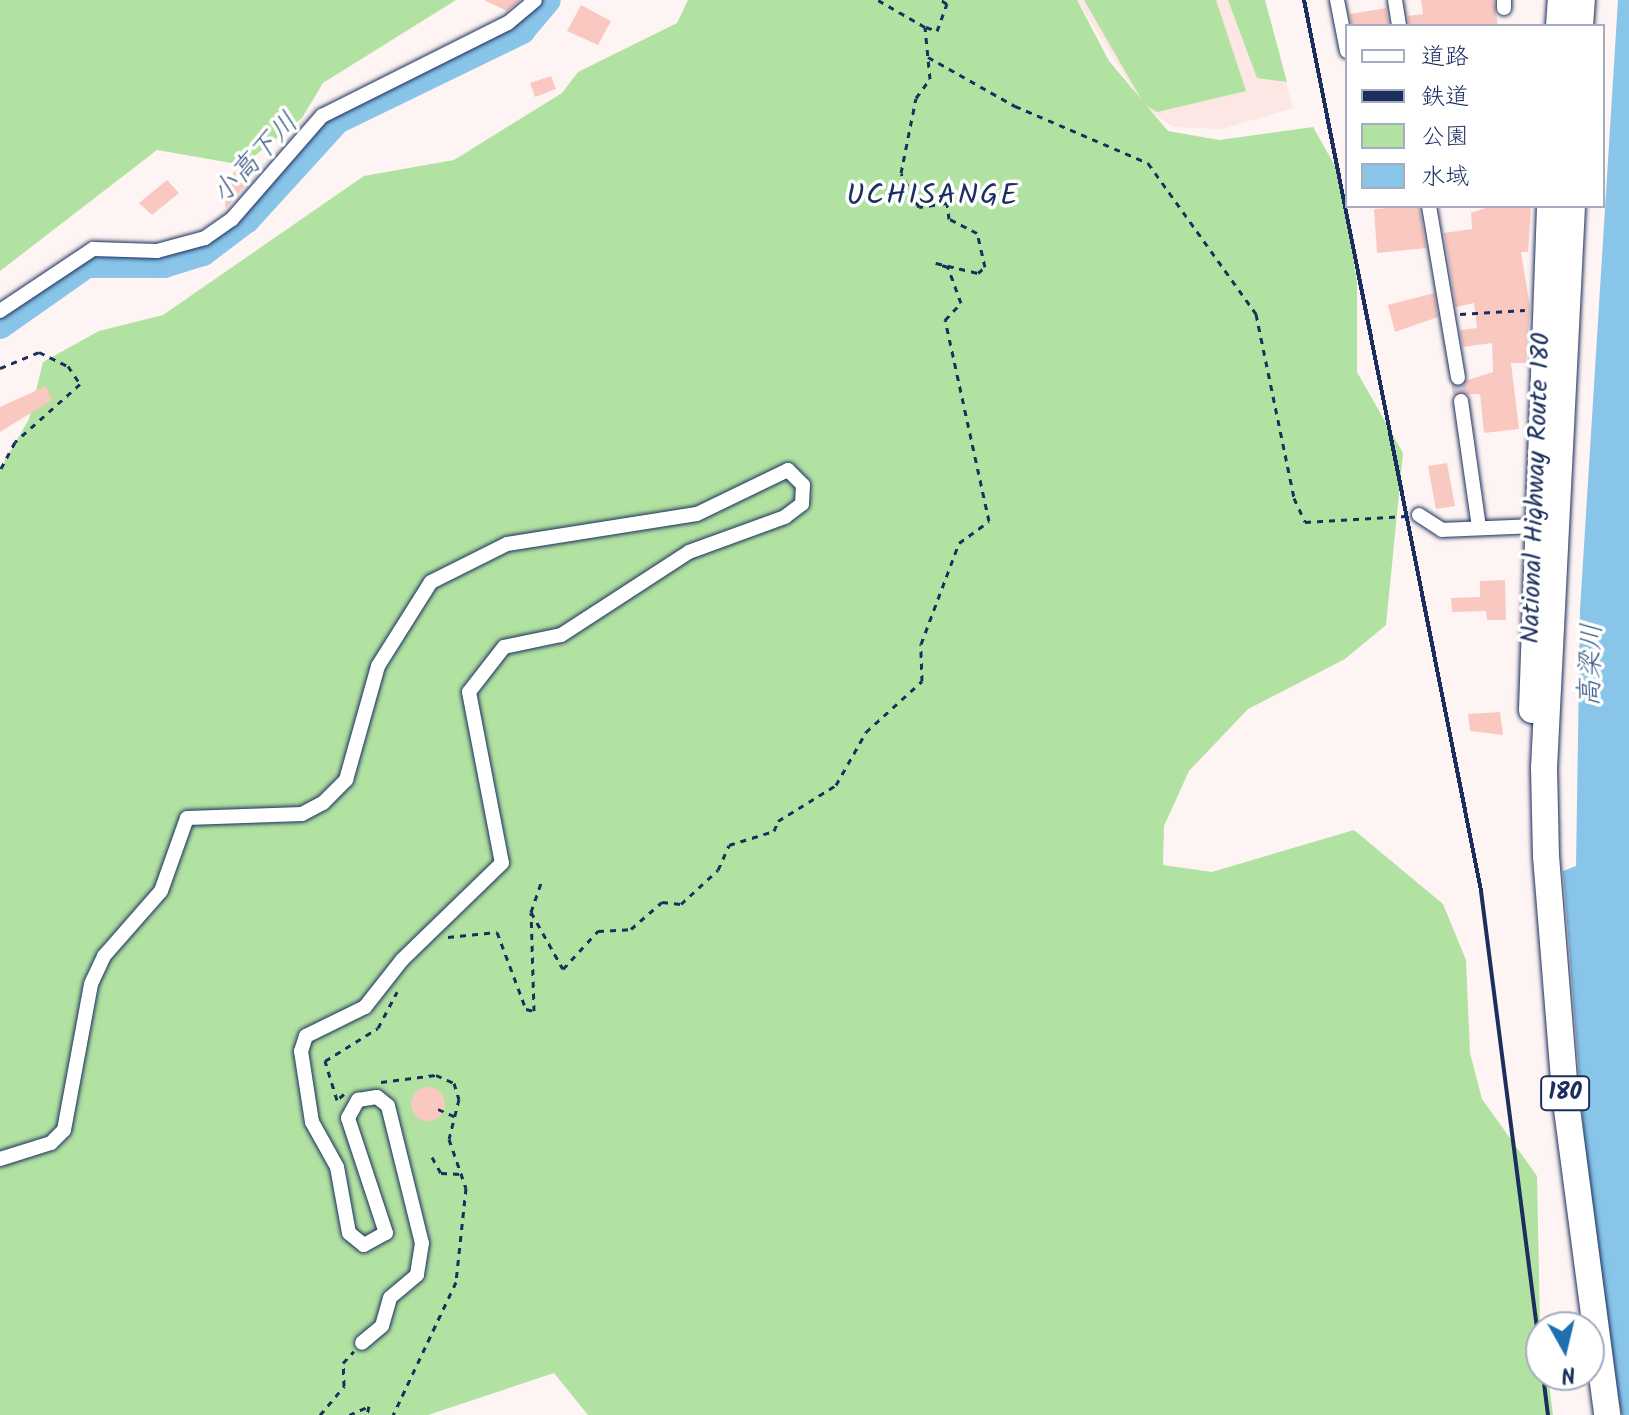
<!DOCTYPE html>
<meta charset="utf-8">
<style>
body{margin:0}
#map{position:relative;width:1629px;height:1415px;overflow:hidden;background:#fef4f3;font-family:Kalam,"Klee One",sans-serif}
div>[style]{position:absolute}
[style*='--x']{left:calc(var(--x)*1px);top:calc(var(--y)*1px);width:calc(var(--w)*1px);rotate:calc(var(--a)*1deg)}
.built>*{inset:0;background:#fce7e4}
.green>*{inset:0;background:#b2e2a1}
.water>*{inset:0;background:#89c4e9}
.river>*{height:26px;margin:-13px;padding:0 13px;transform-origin:13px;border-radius:13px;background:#89c4e9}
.building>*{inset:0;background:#f9c9c1}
.round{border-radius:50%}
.street-tunnel>*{height:14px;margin-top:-7px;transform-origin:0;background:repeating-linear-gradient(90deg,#d1cdd5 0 14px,transparent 0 21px)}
.path>*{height:3px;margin-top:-1.5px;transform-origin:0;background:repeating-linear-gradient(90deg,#1b2f5e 0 6px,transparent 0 12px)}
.roads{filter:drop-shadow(0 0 2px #1b2f5e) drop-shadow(0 0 2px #1b2f5e)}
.street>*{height:14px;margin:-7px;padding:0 7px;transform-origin:7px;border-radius:7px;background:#fff}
.highway>*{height:26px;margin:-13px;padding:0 13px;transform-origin:13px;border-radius:13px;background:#fff}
.rail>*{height:4px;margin:-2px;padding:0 2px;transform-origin:2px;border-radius:2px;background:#1b2f5e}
span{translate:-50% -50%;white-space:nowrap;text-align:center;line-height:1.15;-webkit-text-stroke:7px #fff;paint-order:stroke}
.shield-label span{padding:2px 6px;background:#fff;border:2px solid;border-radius:6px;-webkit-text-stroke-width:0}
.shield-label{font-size:24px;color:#1b2f5e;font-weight:700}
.street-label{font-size:26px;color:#1b2f5e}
.water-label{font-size:28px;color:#3c5c88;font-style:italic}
.quarter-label{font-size:30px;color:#1b2f5e;letter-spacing:2px}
.legend{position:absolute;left:1345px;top:24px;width:260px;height:184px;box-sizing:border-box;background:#fff;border:2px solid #a4acbf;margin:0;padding:10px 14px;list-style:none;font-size:24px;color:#1b2f5e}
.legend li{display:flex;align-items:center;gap:16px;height:40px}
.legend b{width:40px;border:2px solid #a4acbf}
.north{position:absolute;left:1525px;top:1311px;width:80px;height:80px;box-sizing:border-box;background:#fff;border:2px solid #a4acbf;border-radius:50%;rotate:172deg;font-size:22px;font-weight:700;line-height:32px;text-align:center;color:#1b2f5e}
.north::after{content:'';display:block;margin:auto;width:28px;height:36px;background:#1f6fb2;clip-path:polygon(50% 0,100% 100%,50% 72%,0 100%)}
</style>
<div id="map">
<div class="built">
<div style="clip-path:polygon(1077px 0,1265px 0,1293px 108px,1222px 129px,1174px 127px,1145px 108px)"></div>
</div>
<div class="green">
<div style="clip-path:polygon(0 0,456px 0,323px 83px,302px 118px,243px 165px,157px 150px,0 271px)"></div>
<div style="clip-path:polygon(688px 0,1077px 0,1109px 61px,1168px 131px,1219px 140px,1313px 127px,1340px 175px,1357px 282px,1357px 372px,1403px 453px,1386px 625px,1345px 659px,1248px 709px,1189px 771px,1164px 826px,1163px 865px,1212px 872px,1354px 830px,1443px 904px,1466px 960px,1470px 1053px,1482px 1099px,1537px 1176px,1541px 1375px,1548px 1375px,1553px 1415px,588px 1415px,554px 1373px,428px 1415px,0 1415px,0 469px,29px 419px,43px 362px,99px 331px,163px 315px,364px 176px,454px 160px,562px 93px,578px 72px,677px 23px)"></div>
<div style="clip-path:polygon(1084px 0,1216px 0,1246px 91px,1157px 112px,1144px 104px)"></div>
<div style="clip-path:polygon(1228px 0,1265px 0,1287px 82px,1257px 78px)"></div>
</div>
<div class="water">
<div style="clip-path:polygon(1618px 0,1629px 0,1629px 1415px,1622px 1415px,1618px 1396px,1586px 1162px,1563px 871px,1576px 866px,1580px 610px)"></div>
</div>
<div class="river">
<div style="--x:0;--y:326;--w:106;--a:-35"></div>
<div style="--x:87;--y:265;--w:77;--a:0"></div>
<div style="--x:164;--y:265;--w:41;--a:-17.1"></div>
<div style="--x:203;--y:253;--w:55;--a:-36.9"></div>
<div style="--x:247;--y:220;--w:134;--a:-47.7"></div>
<div style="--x:337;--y:121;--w:206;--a:-25.9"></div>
<div style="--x:522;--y:31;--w:40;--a:-50"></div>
</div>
<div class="building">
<div style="clip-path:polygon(484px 0,520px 0,507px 11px)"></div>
<div style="clip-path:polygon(1421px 0,1494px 0,1498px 26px,1409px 26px,1408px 16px,1423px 14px)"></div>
<div style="clip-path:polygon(581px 5px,611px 21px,598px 45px,567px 31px)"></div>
<div style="clip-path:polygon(1386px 8px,1389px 26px,1352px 26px,1350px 14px)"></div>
<div style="clip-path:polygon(551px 76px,556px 89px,535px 97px,530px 83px)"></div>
<div style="clip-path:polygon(239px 168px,246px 184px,226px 208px,222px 183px)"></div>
<div style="clip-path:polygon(167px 180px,179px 193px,152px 215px,139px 203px)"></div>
<div style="clip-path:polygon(1419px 206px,1426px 248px,1377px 253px,1374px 209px)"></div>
<div style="clip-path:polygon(1491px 206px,1531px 208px,1528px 252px,1521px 252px,1530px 307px,1526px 363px,1511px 363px,1519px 429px,1484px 433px,1480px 394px,1453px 395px,1452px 385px,1493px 372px,1492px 343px,1463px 347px,1460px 330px,1477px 328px,1474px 303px,1456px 307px,1444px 233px,1472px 229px,1471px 213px)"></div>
<div style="clip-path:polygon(1434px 293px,1438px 317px,1395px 332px,1388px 305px)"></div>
<div style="clip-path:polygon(46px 386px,52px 400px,0 432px,0 407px)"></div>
<div style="clip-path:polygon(1447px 463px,1455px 506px,1436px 509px,1428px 466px)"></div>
<div style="clip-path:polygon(1505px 580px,1506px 620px,1487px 620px,1486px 611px,1452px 612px,1451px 598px,1480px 597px,1480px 581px)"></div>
<div style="clip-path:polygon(1500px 712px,1503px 735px,1470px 731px,1468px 714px)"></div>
<div class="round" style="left:411px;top:1087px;width:34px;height:34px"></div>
</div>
<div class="street-tunnel">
<div style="--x:1458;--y:378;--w:23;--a:83"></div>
</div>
<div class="path">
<div style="--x:926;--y:27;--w:12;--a:20"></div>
<div style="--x:937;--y:31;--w:29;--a:-70"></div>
<div style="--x:947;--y:4;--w:7;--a:-146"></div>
<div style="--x:928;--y:57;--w:100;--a:29.4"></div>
<div style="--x:1015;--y:106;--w:145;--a:23.2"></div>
<div style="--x:1148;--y:163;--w:186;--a:54.4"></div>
<div style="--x:1256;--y:314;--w:188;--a:78.3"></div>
<div style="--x:1294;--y:498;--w:26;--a:65"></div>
<div style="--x:1305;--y:522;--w:101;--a:-3.4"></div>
<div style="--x:1460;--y:314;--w:65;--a:-3.5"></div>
<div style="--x:0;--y:368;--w:42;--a:-22.3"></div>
<div style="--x:39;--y:352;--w:32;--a:26"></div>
<div style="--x:68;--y:366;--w:22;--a:56"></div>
<div style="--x:80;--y:384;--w:87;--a:138.3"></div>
<div style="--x:15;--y:442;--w:32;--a:118"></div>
<div style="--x:531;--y:912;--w:65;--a:60.7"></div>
<div style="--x:563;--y:969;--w:52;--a:-47.4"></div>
<div style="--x:598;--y:931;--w:33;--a:-3"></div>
<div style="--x:631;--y:929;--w:41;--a:-41.1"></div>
<div style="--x:662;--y:902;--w:19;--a:6"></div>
<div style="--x:681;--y:904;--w:50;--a:-42.6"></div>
<div style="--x:718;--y:870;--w:27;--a:-66"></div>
<div style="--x:729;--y:845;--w:47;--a:-17.3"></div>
<div style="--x:774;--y:831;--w:11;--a:-68"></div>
<div style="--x:778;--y:821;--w:68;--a:-31.8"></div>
<div style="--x:836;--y:785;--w:61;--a:-60.5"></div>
<div style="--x:866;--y:732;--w:76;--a:-42.3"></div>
<div style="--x:922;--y:681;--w:37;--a:-92"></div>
<div style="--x:921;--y:644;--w:108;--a:-69.4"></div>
<div style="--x:959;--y:543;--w:37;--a:-36"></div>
<div style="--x:989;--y:521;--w:206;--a:-102.3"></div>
<div style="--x:945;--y:320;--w:23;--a:-47"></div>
<div style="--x:961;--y:303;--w:38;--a:-110"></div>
<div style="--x:948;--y:267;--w:13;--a:-162"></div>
<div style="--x:936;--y:263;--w:43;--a:13.4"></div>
<div style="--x:978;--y:273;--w:9;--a:-41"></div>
<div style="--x:985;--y:267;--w:35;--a:-103"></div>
<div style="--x:977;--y:233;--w:31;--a:-153"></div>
<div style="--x:949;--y:219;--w:16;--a:-97"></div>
<div style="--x:947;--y:203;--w:28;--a:172"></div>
<div style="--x:919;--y:207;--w:38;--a:-118"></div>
<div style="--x:901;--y:173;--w:76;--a:-78.7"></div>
<div style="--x:916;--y:98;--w:24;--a:-54"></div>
<div style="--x:930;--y:79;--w:52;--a:-95.5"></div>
<div style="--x:925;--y:27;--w:54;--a:-150.1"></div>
<div style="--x:448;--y:937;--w:49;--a:-5.8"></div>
<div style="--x:497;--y:932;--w:82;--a:69.4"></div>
<div style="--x:526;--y:1009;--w:8;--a:14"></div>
<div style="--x:534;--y:1011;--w:99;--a:-91.7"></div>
<div style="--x:531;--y:912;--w:34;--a:-71"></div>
<div style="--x:381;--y:1082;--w:55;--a:-7.3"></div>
<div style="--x:436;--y:1075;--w:20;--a:24"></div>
<div style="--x:454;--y:1083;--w:17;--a:73"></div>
<div style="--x:459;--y:1099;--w:41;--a:104"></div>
<div style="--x:449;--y:1139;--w:52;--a:70.9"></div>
<div style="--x:466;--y:1188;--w:95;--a:96.1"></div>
<div style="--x:456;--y:1282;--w:147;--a:115.3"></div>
<div style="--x:344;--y:1094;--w:9;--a:139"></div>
<div style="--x:337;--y:1100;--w:41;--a:-107.1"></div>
<div style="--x:325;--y:1061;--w:62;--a:-31.9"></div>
<div style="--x:378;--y:1028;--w:41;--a:-62.2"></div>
<div style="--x:438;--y:1109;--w:20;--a:24"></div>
<div style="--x:432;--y:1157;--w:18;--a:61"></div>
<div style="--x:441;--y:1173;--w:20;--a:3"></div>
<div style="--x:320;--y:1415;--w:38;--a:-50"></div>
<div style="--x:344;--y:1386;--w:23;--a:-92"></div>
<div style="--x:343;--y:1363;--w:16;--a:-47"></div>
<div style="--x:349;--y:1415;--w:22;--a:-24"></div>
<div style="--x:369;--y:1406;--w:9;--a:103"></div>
</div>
<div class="roads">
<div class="street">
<div style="--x:1337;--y:0;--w:52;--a:78.9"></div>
<div style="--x:1395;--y:0;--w:26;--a:81"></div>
<div style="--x:1504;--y:0;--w:8;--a:90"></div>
<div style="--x:1429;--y:206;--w:174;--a:80.4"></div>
<div style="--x:0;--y:311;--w:112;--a:-33.7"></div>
<div style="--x:93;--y:249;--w:64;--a:1.8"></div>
<div style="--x:157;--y:251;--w:50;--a:-15.2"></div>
<div style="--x:205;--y:238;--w:33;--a:-35"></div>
<div style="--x:232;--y:219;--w:137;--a:-48.9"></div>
<div style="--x:322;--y:116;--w:208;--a:-26.6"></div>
<div style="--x:508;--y:23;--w:35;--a:-40"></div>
<div style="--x:1461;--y:401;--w:127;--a:81.9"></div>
<div style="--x:1419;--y:515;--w:27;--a:33"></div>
<div style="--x:1442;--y:530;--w:93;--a:-2.5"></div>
<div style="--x:0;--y:1159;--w:53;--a:-17.4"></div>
<div style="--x:51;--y:1143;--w:18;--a:-45"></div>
<div style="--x:64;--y:1130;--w:148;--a:-79.5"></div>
<div style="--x:91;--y:984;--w:31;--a:-65"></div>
<div style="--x:104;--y:956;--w:86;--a:-48.8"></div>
<div style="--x:161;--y:891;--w:77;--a:-70.4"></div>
<div style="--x:187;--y:818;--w:115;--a:-2"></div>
<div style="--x:302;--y:814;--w:24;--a:-28"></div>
<div style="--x:323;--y:803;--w:33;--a:-45"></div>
<div style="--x:346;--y:780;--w:118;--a:-74.3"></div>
<div style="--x:378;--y:666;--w:99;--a:-57.8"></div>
<div style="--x:431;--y:582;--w:85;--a:-26.6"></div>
<div style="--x:507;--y:544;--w:192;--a:-9"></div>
<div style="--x:697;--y:514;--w:101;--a:-25.8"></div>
<div style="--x:788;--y:470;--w:21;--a:45"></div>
<div style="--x:803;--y:485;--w:19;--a:93"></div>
<div style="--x:802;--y:504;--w:21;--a:143"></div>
<div style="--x:785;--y:517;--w:102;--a:160"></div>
<div style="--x:689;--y:552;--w:153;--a:147"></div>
<div style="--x:561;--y:635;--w:58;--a:168.1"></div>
<div style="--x:504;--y:647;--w:57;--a:127.9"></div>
<div style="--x:469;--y:692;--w:174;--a:79.1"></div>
<div style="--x:502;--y:863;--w:139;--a:135.9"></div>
<div style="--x:402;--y:960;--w:60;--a:128.2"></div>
<div style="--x:365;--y:1007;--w:66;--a:153.8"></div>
<div style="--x:306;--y:1036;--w:16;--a:108"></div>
<div style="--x:301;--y:1051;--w:72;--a:81.2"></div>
<div style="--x:312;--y:1122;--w:51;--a:60.9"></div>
<div style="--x:337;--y:1167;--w:67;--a:79.7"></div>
<div style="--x:349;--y:1233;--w:19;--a:39"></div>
<div style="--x:364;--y:1245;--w:25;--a:-29"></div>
<div style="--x:386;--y:1233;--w:121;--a:-108.3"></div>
<div style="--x:348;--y:1118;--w:21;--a:-61"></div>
<div style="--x:358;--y:1100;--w:19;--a:-9"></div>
<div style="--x:377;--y:1097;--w:14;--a:39"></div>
<div style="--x:388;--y:1106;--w:141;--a:76.1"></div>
<div style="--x:422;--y:1243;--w:32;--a:99"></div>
<div style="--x:417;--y:1275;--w:35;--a:140"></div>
<div style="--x:390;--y:1298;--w:29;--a:106"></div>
<div style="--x:382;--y:1326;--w:26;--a:140"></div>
</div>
<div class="highway">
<div style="--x:1559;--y:26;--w:26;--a:-86"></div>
<div style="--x:1580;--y:26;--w:26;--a:-86"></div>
<div style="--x:1572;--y:206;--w:563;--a:92.85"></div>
<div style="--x:1544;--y:768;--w:88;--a:88.7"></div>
<div style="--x:1546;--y:856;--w:239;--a:85.4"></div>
<div style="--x:1565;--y:1094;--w:324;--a:82.5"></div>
<div style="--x:1532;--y:710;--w:504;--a:-87.95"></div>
</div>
</div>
<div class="rail">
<div style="--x:1304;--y:0;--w:908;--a:78.76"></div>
<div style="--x:1481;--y:891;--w:475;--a:82.7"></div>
<div style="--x:1543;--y:1375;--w:40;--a:82.9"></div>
</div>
<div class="shield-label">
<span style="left:1565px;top:1093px">180</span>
</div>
<div class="street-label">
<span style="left:1537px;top:488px;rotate:-88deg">National Highway Route 180</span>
</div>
<div class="water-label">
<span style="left:256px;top:159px;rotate:-47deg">小高下川</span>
<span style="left:1592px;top:665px;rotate:-88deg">高梁川</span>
</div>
<div class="quarter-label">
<span style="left:933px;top:196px">UCHISANGE</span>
</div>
<ul class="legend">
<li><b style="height:10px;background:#fff"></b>道路</li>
<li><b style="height:10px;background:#1b2f5e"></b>鉄道</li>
<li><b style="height:22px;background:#b2e2a1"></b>公園</li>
<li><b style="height:22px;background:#89c4e9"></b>水域</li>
</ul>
<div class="north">N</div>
</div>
